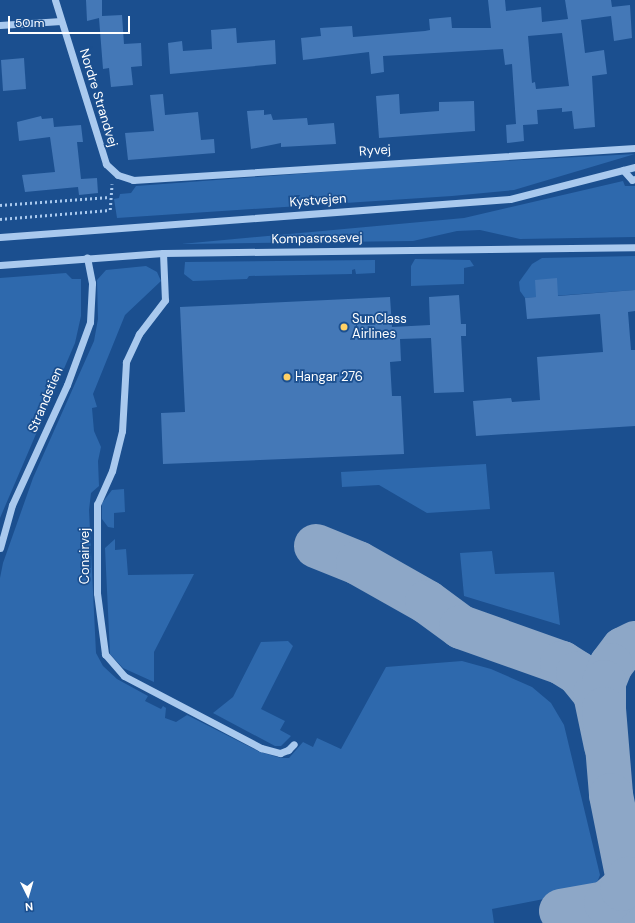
<!DOCTYPE html>
<style>
body{margin:0}
#map{position:relative;width:635px;height:923px;overflow:hidden;background:#1b4f8f;font-family:"DM Sans",sans-serif}
div>[style]{position:absolute}
[style*='--x']{left:calc(var(--x)*1px);top:calc(var(--y)*1px);width:calc(var(--w)*1px);rotate:calc(var(--a)*1deg)}
.green>*{inset:0;background:#2e69ad}
.taxiway>*{height:44px;margin:-22px;padding:0 22px;transform-origin:22px;border-radius:22px;background:#8da7c7}
.building>*{inset:0;background:#4478b7}
.path>*{height:2.5px;margin-top:-1.25px;transform-origin:0;background:repeating-linear-gradient(90deg,#a9c9ee 0 2px,transparent 0 5px)}
.minor>*{height:7px;margin:-3.5px;padding:0 3.5px;transform-origin:3.5px;border-radius:3.5px;background:#a9c9ee}
.dots>*{width:11px;height:11px;translate:-50% -50%;box-sizing:border-box;border:2px solid #1b4f8f;border-radius:50%}
span{translate:-50% -50%;white-space:nowrap;text-align:center;line-height:1.15;-webkit-text-stroke:3.5px #1b4f8f;paint-order:stroke}
.street-label{font-size:13px;color:#fff}
.poi-label{font-size:13px;color:#fff}
.left{translate:0 -50%;text-align:left}
.north{position:absolute;left:8px;top:875px;width:40px;height:40px;-webkit-text-stroke:3px #1b4f8f;paint-order:stroke;rotate:175deg;font-size:11px;font-weight:700;line-height:16px;text-align:center;color:#fff}
.north::after{content:'';display:block;margin:auto;width:14px;height:18px;background:#fff;clip-path:polygon(50% 0,100% 100%,50% 72%,0 100%)}
.scale{position:absolute;left:8px;top:16px;width:122px;height:18px;box-sizing:border-box;border:2px solid #fff;border-top:0;padding-left:5px;font-size:12px;line-height:14px;white-space:nowrap;color:#fff;-webkit-text-stroke:3px #1b4f8f;paint-order:stroke}
</style>
<div id="map">
<div class="green">
<div style="clip-path:polygon(635px 154px,514px 190px,452px 196px,117px 218px,114px 199px,119px 198px,120px 194px,131px 193px,136px 186px,390px 167px)"></div>
<div style="clip-path:polygon(623px 181px,625px 186px,635px 186px,635px 237px,520px 239px,480px 230px,457px 231px,413px 241px,181px 244px,464px 218px)"></div>
<div style="clip-path:polygon(635px 256px,635px 290px,525px 298px,520px 291px,519px 282px,532px 264px,542px 258px)"></div>
<div style="clip-path:polygon(415px 259px,470px 260px,474px 266px,464px 268px,464px 284px,411px 286px,411px 266px)"></div>
<div style="clip-path:polygon(375px 260px,375px 273px,356px 274px,355px 269px,352px 270px,352px 274px,249px 276px,247px 279px,193px 281px,184px 274px,185px 262px)"></div>
<div style="clip-path:polygon(146px 266px,157px 272px,161px 281px,125px 315px,93px 394px,97px 407px,92px 408px,94px 431px,101px 447px,98px 461px,99px 486px,91px 493px,89px 510px,96px 653px,103px 666px,117px 679px,148px 696px,145px 701px,161px 709px,163px 706px,166px 708px,165px 718px,176px 722px,187px 715px,260px 752px,281px 758px,289px 758px,303px 742px,313px 747px,317px 738px,341px 749px,386px 667px,462px 661px,491px 669px,532px 687px,551px 703px,564px 725px,600px 875px,596px 885px,590px 890px,492px 909px,494px 923px,0 923px,0 578px,3px 563px,33px 478px,94px 341px,98px 319px,97px 280px,106px 270px)"></div>
<div style="clip-path:polygon(66px 273px,72px 279px,81px 279px,81px 316px,75px 343px,0 518px,0 278px)"></div>
<div style="clip-path:polygon(486px 464px,490px 509px,427px 513px,379px 485px,342px 487px,341px 472px)"></div>
<div style="clip-path:polygon(124px 489px,125px 512px,114px 513px,114px 528px,108px 527px,102px 519px,102px 503px,112px 490px)"></div>
<div style="clip-path:polygon(115px 539px,115px 550px,126px 549px,128px 575px,194px 574px,154px 652px,154px 682px,123px 668px,110px 654px,105px 548px)"></div>
<div style="clip-path:polygon(492px 551px,495px 574px,554px 572px,560px 625px,464px 596px,460px 553px)"></div>
<div style="clip-path:polygon(288px 641px,293px 646px,261px 709px,285px 721px,280px 730px,291px 736px,281px 746px,275px 746px,213px 713px,233px 697px,261px 642px)"></div>
<div style="clip-path:polygon(590px 918px,599px 918px,606px 923px,573px 923px)"></div>
</div>
<div class="taxiway">
<div style="--x:316;--y:546;--w:45;--a:22"></div>
<div style="--x:358;--y:563;--w:79;--a:29.5"></div>
<div style="--x:427;--y:602;--w:42;--a:36.3"></div>
<div style="--x:461;--y:627;--w:107;--a:19.6"></div>
<div style="--x:562;--y:663;--w:19;--a:32"></div>
<div style="--x:578;--y:673;--w:27;--a:51"></div>
<div style="--x:595;--y:694;--w:53;--a:78.1"></div>
<div style="--x:635;--y:643;--w:13;--a:153"></div>
<div style="--x:623;--y:649;--w:20;--a:127"></div>
<div style="--x:611;--y:665;--w:18;--a:112"></div>
<div style="--x:604;--y:682;--w:27;--a:90"></div>
<div style="--x:604;--y:709;--w:86;--a:85.3"></div>
<div style="--x:611;--y:795;--w:122;--a:78.7"></div>
<div style="--x:561;--y:911;--w:46;--a:-10.1"></div>
<div style="--x:606;--y:903;--w:21;--a:-41"></div>
<div style="--x:622;--y:889;--w:12;--a:-59"></div>
</div>
<div class="building">
<div style="clip-path:polygon(86px 0,102px 0,102px 16px,122px 15px,124px 44px,141px 43px,142px 66px,131px 67px,133px 85px,111px 87px,109px 68px,103px 69px,99px 18px,87px 21px)"></div>
<div style="clip-path:polygon(evenodd,488px 0,505px 0,506px 11px,541px 7px,542px 22px,568px 19px,565px 0,611px 0,612px 7px,630px 5px,632px 38px,614px 41px,611px 16px,581px 20px,585px 53px,604px 50px,607px 74px,592px 76px,595px 127px,574px 129px,572px 111px,562px 112px,562px 108px,537px 110px,538px 124px,523px 125px,524px 141px,507px 143px,506px 125px,516px 124px,512px 64px,505px 65px,503px 49px,383px 56px,384px 72px,371px 74px,369px 52px,303px 60px,301px 38px,321px 36px,320px 28px,352px 26px,353px 37px,425px 31px,430px 30px,429px 19px,451px 17px,452px 28px,491px 28px,488px 0,562px 33px,569px 86px,536px 89px,535px 82px,532px 83px,528px 36px,562px 33px)"></div>
<div style="clip-path:polygon(236px 28px,237px 43px,275px 40px,276px 64px,170px 74px,168px 43px,182px 41px,183px 51px,212px 49px,211px 30px)"></div>
<div style="clip-path:polygon(24px 58px,26px 89px,3px 91px,1px 60px)"></div>
<div style="clip-path:polygon(163px 94px,165px 115px,198px 112px,201px 140px,214px 139px,215px 153px,128px 160px,125px 133px,154px 131px,150px 95px)"></div>
<div style="clip-path:polygon(399px 94px,400px 114px,439px 111px,439px 102px,474px 101px,475px 131px,379px 138px,376px 96px)"></div>
<div style="clip-path:polygon(264px 110px,264px 115px,271px 114px,273px 120px,307px 118px,308px 125px,334px 123px,336px 144px,281px 147px,281px 143px,251px 149px,247px 111px)"></div>
<div style="clip-path:polygon(41px 116px,42px 119px,53px 118px,54px 127px,81px 125px,83px 142px,77px 142px,81px 179px,97px 178px,98px 193px,79px 195px,78px 187px,25px 192px,22px 175px,55px 172px,50px 137px,19px 141px,17px 122px)"></div>
<div style="clip-path:polygon(557px 278px,558px 296px,635px 290px,635px 311px,628px 312px,631px 350px,635px 350px,635px 426px,476px 436px,473px 401px,511px 398px,512px 402px,540px 400px,537px 357px,603px 352px,600px 314px,527px 319px,525px 298px,536px 297px,535px 280px)"></div>
<div style="clip-path:polygon(459px 295px,461px 324px,466px 324px,466px 336px,461px 336px,464px 392px,434px 393px,431px 338px,400px 339px,401px 361px,390px 362px,392px 396px,401px 396px,404px 454px,163px 464px,161px 413px,185px 412px,180px 307px,390px 297px,392px 327px,430px 325px,429px 297px)"></div>
</div>
<div class="path">
<div style="--x:0;--y:205;--w:110;--a:-4.2"></div>
<div style="--x:0;--y:219;--w:110;--a:-4.7"></div>
<div style="--x:110;--y:210;--w:26;--a:-86"></div>
</div>
<div class="minor">
<div style="--x:55;--y:0;--w:172;--a:72.7"></div>
<div style="--x:106;--y:164;--w:16;--a:43"></div>
<div style="--x:118;--y:175;--w:16;--a:18"></div>
<div style="--x:133;--y:180;--w:503;--a:-3.65"></div>
<div style="--x:0;--y:25;--w:61;--a:-3.8"></div>
<div style="--x:623;--y:170;--w:13;--a:48"></div>
<div style="--x:632;--y:180;--w:3;--a:-18"></div>
<div style="--x:0;--y:237;--w:511;--a:-4.26"></div>
<div style="--x:510;--y:199;--w:129;--a:-14.4"></div>
<div style="--x:163;--y:253;--w:47;--a:87.6"></div>
<div style="--x:165;--y:300;--w:43;--a:127.4"></div>
<div style="--x:139;--y:334;--w:31;--a:115"></div>
<div style="--x:126;--y:362;--w:69;--a:93.3"></div>
<div style="--x:122;--y:431;--w:41;--a:104"></div>
<div style="--x:112;--y:471;--w:36;--a:114"></div>
<div style="--x:97;--y:504;--w:89;--a:90"></div>
<div style="--x:97;--y:593;--w:62;--a:82.5"></div>
<div style="--x:105;--y:654;--w:29;--a:49"></div>
<div style="--x:124;--y:676;--w:155;--a:27.7"></div>
<div style="--x:261;--y:748;--w:20;--a:15"></div>
<div style="--x:280;--y:753;--w:9;--a:-21"></div>
<div style="--x:288;--y:750;--w:8;--a:-45"></div>
<div style="--x:0;--y:265;--w:163;--a:-4.2"></div>
<div style="--x:163;--y:253;--w:472;--a:-0.7"></div>
<div style="--x:0;--y:548;--w:45;--a:-74.4"></div>
<div style="--x:12;--y:505;--w:132;--a:-65.4"></div>
<div style="--x:67;--y:385;--w:67;--a:-69.9"></div>
<div style="--x:90;--y:322;--w:39;--a:-87"></div>
<div style="--x:92;--y:283;--w:26;--a:-101"></div>
</div>
<div class="dots">
<div style="left:344px;top:327px;background:#ffd166"></div>
<div style="left:287px;top:377px;background:#ffd166"></div>
</div>
<div class="street-label">
<span style="left:98px;top:98px;rotate:73deg">Nordre Strandvej</span>
<span style="left:375px;top:151px;rotate:-4deg">Ryvej</span>
<span style="left:318px;top:201px;rotate:-4deg">Kystvejen</span>
<span style="left:317px;top:239px;rotate:-1deg">Kompasrosevej</span>
<span style="left:46px;top:400px;rotate:-67deg">Strandstien</span>
<span style="left:85px;top:556px;rotate:-90deg">Conairvej</span>
</div>
<div class="poi-label">
<span class="left" style="left:352px;top:327px">SunClass<br>Airlines</span>
<span class="left" style="left:295px;top:377px">Hangar 276</span>
</div>
<div class="north">N</div>
<div class="scale">50 m</div>
</div>
